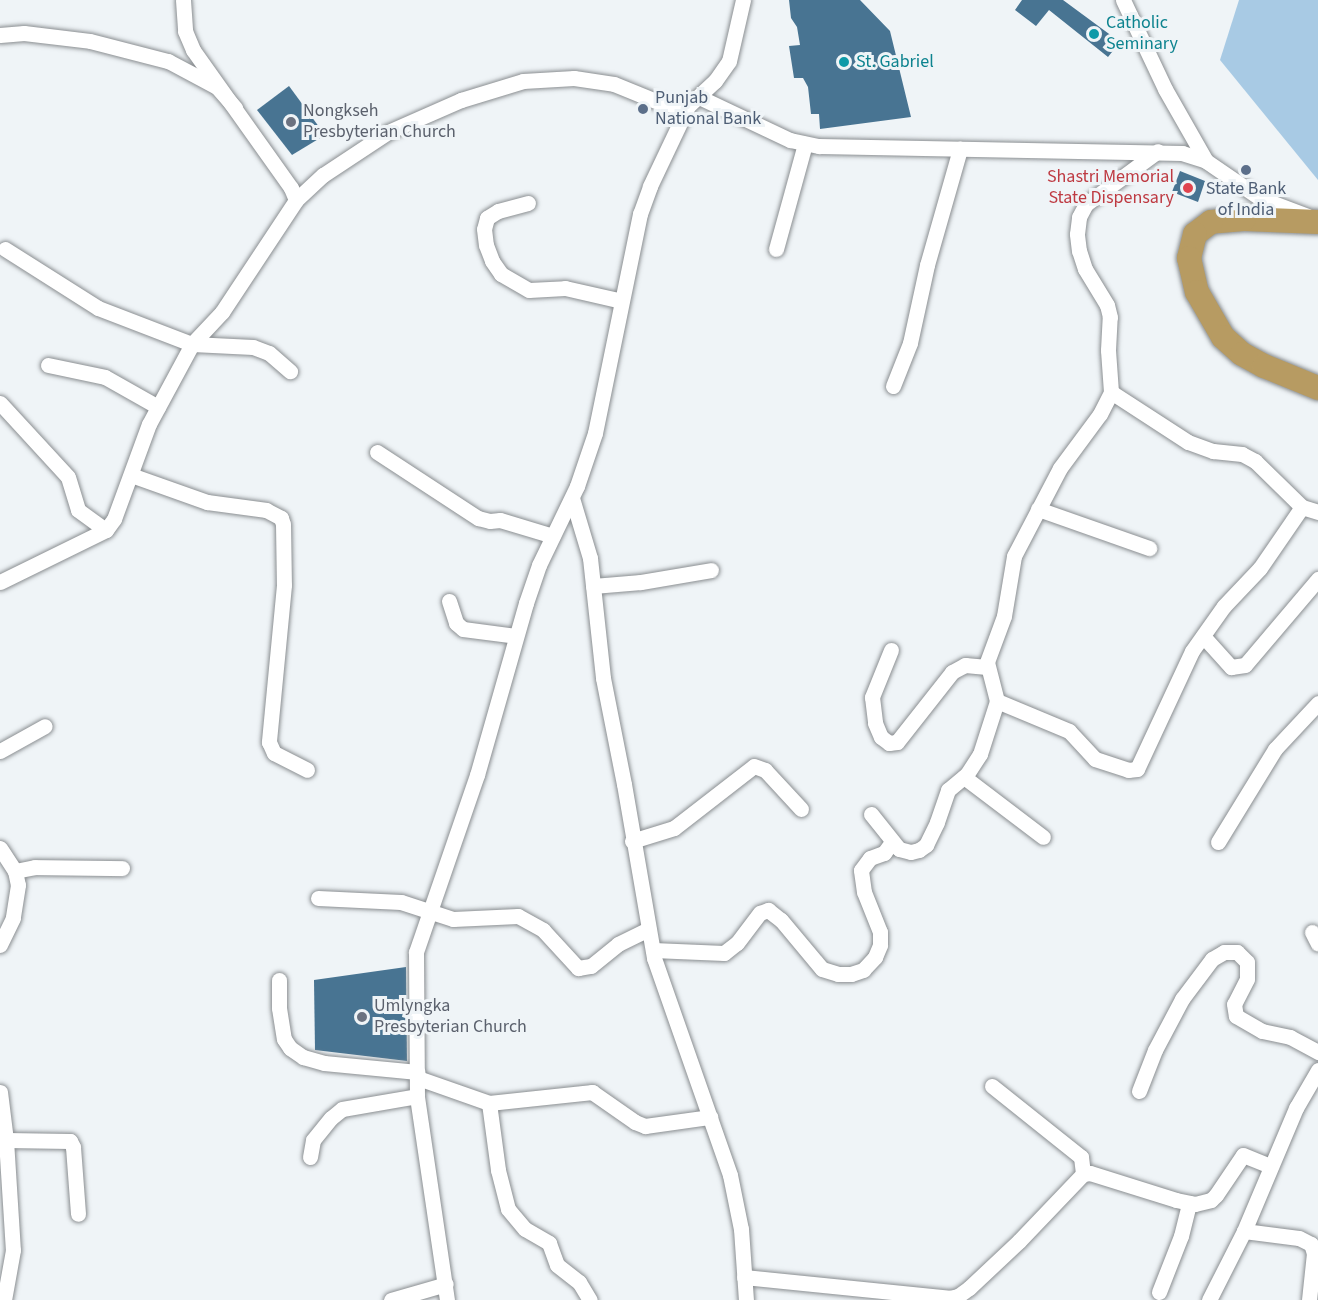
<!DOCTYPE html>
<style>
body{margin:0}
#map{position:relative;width:1318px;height:1300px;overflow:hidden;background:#eff4f7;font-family:"Source Sans 3",sans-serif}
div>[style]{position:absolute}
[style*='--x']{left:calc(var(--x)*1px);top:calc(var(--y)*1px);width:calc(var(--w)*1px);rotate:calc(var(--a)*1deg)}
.green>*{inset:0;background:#a8cae4}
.building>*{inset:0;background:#487492}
.roads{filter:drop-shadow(0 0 2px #8a8e91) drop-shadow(0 0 2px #8a8e91)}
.minor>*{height:15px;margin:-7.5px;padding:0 7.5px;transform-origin:7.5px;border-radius:7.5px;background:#fff}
.trunk>*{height:24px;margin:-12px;padding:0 12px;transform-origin:12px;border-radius:12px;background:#b79b62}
.dots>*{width:16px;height:16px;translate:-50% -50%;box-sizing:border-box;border:3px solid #eff4f7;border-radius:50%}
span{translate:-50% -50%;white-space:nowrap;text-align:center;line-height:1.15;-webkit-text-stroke:6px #eff4f7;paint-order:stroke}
.culture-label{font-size:18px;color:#0d838f}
.left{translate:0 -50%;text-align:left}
.service-label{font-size:18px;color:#4e5e75}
.worship-label{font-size:18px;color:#5b616d}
.health-label{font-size:18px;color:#be3a42}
.right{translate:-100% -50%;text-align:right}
</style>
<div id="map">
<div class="green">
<div style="clip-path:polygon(1239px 0,1318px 0,1318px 180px,1220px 60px)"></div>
</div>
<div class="building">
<div style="clip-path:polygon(789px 0,860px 0,890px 31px,911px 117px,820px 129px,819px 114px,811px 114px,808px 87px,803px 78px,794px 78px,789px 46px,800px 45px,797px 27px,791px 18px)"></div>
<div style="clip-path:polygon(1022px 0,1063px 0,1120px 42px,1108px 57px,1049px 10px,1036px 26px,1015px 10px)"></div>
<div style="clip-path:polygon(289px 86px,325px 135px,292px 155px,257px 110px)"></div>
<div style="clip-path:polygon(1180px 171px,1205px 181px,1198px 202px,1172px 192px)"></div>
<div style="clip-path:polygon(406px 967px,407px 1061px,315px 1050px,314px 980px)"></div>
</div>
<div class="roads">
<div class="minor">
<div style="--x:183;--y:0;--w:31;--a:86"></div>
<div style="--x:185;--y:31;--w:21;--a:67"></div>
<div style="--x:193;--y:50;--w:169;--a:54.6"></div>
<div style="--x:291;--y:188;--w:13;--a:67"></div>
<div style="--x:1123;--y:0;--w:98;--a:64.7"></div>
<div style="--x:1165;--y:89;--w:83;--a:60.3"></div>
<div style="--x:0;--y:35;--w:24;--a:-5"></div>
<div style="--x:24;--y:33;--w:66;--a:6.9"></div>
<div style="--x:90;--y:41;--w:81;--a:14.4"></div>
<div style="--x:168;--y:61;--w:55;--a:28"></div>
<div style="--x:217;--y:87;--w:28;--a:49"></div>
<div style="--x:699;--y:97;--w:101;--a:25.3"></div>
<div style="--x:790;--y:140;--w:30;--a:12"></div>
<div style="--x:819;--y:146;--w:363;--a:1.1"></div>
<div style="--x:1182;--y:153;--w:25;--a:18"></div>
<div style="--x:1206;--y:161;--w:65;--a:34.4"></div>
<div style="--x:1260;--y:198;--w:51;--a:20.6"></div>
<div style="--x:528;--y:203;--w:31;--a:165"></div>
<div style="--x:498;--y:211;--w:13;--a:148"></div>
<div style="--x:487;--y:218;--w:11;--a:105"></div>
<div style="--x:484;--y:229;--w:16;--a:83"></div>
<div style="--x:486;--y:245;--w:17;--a:69"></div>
<div style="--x:492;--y:261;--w:16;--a:55"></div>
<div style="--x:501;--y:274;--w:32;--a:30"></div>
<div style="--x:529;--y:290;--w:36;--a:-3"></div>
<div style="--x:565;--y:288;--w:58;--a:12.8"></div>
<div style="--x:5;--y:249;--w:110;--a:32.4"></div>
<div style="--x:98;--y:308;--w:101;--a:21"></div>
<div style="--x:192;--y:344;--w:61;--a:2.8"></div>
<div style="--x:253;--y:347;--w:17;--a:21"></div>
<div style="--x:269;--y:353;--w:28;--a:41"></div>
<div style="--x:776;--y:249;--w:109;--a:-74.6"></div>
<div style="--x:48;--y:365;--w:58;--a:11.9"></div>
<div style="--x:105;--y:377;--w:61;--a:29.5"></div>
<div style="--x:893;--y:386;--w:46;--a:-68.4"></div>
<div style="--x:910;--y:343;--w:80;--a:-77.7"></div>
<div style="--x:927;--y:265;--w:121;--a:-74.1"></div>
<div style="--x:1111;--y:392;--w:92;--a:33"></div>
<div style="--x:1188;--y:442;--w:27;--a:20"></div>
<div style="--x:1213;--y:451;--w:29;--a:6"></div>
<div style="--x:1242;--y:454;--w:15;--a:28"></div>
<div style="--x:1255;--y:461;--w:66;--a:44.4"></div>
<div style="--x:1302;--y:507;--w:17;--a:17"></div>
<div style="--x:0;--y:403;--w:100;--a:47.4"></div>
<div style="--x:68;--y:477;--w:34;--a:73"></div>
<div style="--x:78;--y:510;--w:34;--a:36"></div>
<div style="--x:377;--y:452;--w:121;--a:33.2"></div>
<div style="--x:478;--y:518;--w:12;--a:14"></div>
<div style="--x:490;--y:521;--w:10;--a:-6"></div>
<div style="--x:500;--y:520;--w:55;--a:16.8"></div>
<div style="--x:131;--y:475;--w:81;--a:19.6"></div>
<div style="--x:207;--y:502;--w:60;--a:7.7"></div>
<div style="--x:266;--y:510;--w:17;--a:28"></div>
<div style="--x:281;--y:518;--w:6;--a:72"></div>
<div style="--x:283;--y:524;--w:61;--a:89.1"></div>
<div style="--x:284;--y:585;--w:158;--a:95.5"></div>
<div style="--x:269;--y:742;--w:12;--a:66"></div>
<div style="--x:274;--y:753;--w:37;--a:27"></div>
<div style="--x:572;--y:498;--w:63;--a:73.3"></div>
<div style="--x:590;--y:558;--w:121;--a:83.8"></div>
<div style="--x:603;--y:678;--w:108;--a:78.8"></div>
<div style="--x:624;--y:784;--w:177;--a:80.2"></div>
<div style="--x:654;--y:958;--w:230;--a:70.7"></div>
<div style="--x:730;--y:1175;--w:55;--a:78.5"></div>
<div style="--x:741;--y:1229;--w:71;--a:86"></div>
<div style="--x:1038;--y:509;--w:118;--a:19.4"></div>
<div style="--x:0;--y:582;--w:118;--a:-26.1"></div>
<div style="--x:106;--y:530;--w:14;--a:-54"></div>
<div style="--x:114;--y:519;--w:101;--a:-69.8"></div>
<div style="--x:149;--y:424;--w:91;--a:-61.7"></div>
<div style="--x:192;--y:344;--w:44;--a:-46.8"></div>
<div style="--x:222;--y:312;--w:134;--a:-56.5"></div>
<div style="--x:296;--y:200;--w:37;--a:-43"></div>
<div style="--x:323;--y:175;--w:78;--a:-33.5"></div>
<div style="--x:388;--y:132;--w:80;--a:-23.7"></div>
<div style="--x:461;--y:100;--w:65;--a:-17"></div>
<div style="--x:523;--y:81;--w:51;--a:-3.4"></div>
<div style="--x:574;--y:78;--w:40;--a:8.5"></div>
<div style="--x:614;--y:84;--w:53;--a:22.2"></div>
<div style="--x:663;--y:104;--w:25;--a:5"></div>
<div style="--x:688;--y:106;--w:37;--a:-43"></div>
<div style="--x:715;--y:81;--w:24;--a:-55"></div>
<div style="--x:729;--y:61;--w:63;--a:-77.1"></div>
<div style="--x:593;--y:586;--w:48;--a:-4.8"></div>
<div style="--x:641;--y:582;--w:71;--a:-9.7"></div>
<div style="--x:449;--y:601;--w:23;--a:72"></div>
<div style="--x:456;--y:623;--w:9;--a:41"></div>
<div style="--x:463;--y:629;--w:53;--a:7.5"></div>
<div style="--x:1203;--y:636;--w:42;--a:47.9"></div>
<div style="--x:1231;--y:667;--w:14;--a:-8"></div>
<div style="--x:1245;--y:665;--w:113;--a:-49.7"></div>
<div style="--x:891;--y:650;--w:51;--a:112"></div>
<div style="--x:872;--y:697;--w:26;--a:83"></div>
<div style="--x:875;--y:723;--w:15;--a:67"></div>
<div style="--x:881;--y:737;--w:10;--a:37"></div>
<div style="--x:889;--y:743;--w:8;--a:-7"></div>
<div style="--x:897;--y:742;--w:89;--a:-51.8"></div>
<div style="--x:952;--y:672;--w:15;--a:-28"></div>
<div style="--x:965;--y:665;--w:22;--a:5"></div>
<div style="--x:997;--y:701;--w:78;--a:22.6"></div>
<div style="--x:1069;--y:731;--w:38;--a:47"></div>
<div style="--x:1095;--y:759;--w:35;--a:18"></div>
<div style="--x:1128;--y:770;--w:9;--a:-6"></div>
<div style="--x:1137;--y:769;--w:130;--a:-65"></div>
<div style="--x:1192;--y:651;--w:55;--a:-54.6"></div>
<div style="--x:1224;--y:606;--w:52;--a:-46.5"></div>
<div style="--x:1260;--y:568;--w:74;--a:-55.5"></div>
<div style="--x:0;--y:751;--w:51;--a:-29.1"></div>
<div style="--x:964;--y:777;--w:99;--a:37.2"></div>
<div style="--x:871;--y:814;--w:45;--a:51.3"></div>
<div style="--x:899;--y:849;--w:12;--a:14"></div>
<div style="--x:911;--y:852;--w:8;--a:-14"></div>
<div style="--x:919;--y:850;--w:9;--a:-36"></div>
<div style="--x:926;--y:845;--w:25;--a:-64"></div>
<div style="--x:937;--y:822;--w:34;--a:-71"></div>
<div style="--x:948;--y:790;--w:25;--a:-40"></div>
<div style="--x:967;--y:774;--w:24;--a:-57"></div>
<div style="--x:980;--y:754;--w:56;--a:-72.2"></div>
<div style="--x:997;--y:701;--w:40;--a:-104.4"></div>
<div style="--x:987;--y:662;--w:49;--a:-69.7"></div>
<div style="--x:1004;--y:616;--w:61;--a:-80.5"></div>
<div style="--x:1014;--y:556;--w:99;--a:-62.4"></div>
<div style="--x:1060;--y:468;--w:67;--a:-53.5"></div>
<div style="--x:1100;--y:414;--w:25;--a:-63"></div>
<div style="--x:1111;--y:392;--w:42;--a:-94.1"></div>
<div style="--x:1108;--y:350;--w:33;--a:-87"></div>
<div style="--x:1110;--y:317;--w:12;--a:-104"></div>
<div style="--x:1107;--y:305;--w:42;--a:-121.4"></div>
<div style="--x:1085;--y:269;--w:19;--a:-108"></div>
<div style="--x:1079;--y:251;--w:17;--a:-97"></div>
<div style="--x:1077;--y:234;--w:17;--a:-83"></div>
<div style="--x:1079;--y:217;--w:15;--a:-62"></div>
<div style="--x:1086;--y:204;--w:89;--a:-36.4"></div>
<div style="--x:632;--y:841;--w:44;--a:-17.2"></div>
<div style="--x:674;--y:828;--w:101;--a:-37.8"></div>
<div style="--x:754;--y:766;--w:12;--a:20"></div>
<div style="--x:765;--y:770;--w:53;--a:47.3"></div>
<div style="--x:1218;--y:842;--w:109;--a:-58.5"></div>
<div style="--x:1275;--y:749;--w:63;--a:-46.9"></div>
<div style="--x:0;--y:848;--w:27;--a:57"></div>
<div style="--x:15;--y:871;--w:14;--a:78"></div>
<div style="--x:18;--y:885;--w:33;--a:99"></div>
<div style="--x:13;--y:918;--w:30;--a:116"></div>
<div style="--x:15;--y:871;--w:20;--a:-11"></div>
<div style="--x:35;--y:867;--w:87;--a:0.7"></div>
<div style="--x:318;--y:898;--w:83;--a:2.8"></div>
<div style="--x:401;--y:902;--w:55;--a:18.1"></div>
<div style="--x:453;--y:919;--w:65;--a:-2.6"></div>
<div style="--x:518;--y:916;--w:29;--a:29"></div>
<div style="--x:543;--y:930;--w:52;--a:47.4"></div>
<div style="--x:578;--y:968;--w:13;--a:-9"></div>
<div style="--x:591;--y:966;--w:35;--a:-39"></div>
<div style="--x:618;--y:944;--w:34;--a:-26"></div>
<div style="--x:1312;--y:932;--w:13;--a:63"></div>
<div style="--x:653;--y:950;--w:71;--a:2.4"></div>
<div style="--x:724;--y:953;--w:16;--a:-38"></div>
<div style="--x:737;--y:943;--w:38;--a:-53"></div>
<div style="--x:760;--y:913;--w:9;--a:-21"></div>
<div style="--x:768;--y:910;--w:16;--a:38"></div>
<div style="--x:781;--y:920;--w:64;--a:50.1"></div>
<div style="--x:822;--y:969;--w:17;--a:17"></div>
<div style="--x:838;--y:974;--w:13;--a:0"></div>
<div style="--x:851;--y:974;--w:13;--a:-18"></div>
<div style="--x:863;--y:970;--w:18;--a:-47"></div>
<div style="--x:875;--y:957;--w:13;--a:-67"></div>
<div style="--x:880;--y:945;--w:13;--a:-90"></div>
<div style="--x:880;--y:932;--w:43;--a:-111.8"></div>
<div style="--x:864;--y:892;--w:22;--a:-98"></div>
<div style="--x:861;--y:870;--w:15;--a:-53"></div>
<div style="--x:870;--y:858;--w:15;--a:-20"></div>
<div style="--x:884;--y:853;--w:14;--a:-54"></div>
<div style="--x:279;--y:980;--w:28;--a:90"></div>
<div style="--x:279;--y:1008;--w:31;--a:81"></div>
<div style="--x:284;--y:1039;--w:11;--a:56"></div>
<div style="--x:290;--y:1048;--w:16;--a:35"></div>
<div style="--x:303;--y:1057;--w:22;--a:16"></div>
<div style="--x:324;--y:1063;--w:94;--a:5.5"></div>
<div style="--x:418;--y:1078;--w:75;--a:19.4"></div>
<div style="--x:489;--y:1103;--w:104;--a:-6.1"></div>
<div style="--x:592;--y:1092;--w:52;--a:34.9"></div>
<div style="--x:635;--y:1122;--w:11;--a:22"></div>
<div style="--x:645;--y:1126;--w:66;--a:-7.9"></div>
<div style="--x:992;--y:1086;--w:114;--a:38.6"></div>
<div style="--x:1081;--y:1157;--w:17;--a:83"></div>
<div style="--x:1139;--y:1091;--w:44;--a:-68.7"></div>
<div style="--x:1155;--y:1050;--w:58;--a:-62.1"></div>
<div style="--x:1182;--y:999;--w:50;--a:-53.1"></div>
<div style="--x:1212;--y:959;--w:14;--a:-30"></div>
<div style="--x:1224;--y:952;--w:13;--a:0"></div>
<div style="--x:1237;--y:952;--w:14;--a:45"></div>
<div style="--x:1247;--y:962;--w:17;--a:90"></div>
<div style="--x:1247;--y:979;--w:28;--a:117"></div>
<div style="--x:1234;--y:1004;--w:12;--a:81"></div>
<div style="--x:1236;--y:1016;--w:30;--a:30"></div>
<div style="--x:1262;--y:1031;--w:29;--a:12"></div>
<div style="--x:1290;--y:1037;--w:32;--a:28"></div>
<div style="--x:0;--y:1092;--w:48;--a:82.9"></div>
<div style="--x:6;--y:1140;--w:110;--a:86.4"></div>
<div style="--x:13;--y:1250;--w:51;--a:100.2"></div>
<div style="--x:489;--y:1103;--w:68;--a:82.3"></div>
<div style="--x:498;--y:1170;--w:40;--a:75.6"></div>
<div style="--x:508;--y:1209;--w:26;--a:50"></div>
<div style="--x:525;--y:1229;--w:28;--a:30"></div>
<div style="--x:549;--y:1243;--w:23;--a:70"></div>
<div style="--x:557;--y:1265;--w:28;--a:38"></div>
<div style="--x:579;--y:1282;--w:21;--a:59"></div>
<div style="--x:6;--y:1140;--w:64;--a:0.9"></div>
<div style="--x:70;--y:1141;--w:7;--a:63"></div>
<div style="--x:73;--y:1147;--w:67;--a:85.7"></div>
<div style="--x:310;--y:1157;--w:17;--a:-80"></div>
<div style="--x:313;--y:1140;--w:28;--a:-51"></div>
<div style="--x:331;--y:1118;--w:14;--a:-39"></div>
<div style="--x:342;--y:1109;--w:76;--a:-9.8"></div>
<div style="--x:1244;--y:1231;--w:55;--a:7.3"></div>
<div style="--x:1299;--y:1238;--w:13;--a:27"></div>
<div style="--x:1311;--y:1244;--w:9;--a:72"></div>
<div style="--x:1314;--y:1253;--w:47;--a:96.1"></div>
<div style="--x:744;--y:1277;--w:206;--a:5.8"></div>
<div style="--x:949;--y:1298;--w:9;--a:-13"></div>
<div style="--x:958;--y:1296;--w:14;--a:-36"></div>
<div style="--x:969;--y:1288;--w:69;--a:-43.2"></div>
<div style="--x:1019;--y:1241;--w:93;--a:-46.3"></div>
<div style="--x:1083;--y:1174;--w:7;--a:-8"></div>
<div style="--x:1090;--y:1173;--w:90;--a:17.4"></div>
<div style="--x:1176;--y:1200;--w:19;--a:12"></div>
<div style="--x:1195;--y:1204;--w:16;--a:-14"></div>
<div style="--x:1211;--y:1200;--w:7;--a:-45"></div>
<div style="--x:1216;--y:1195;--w:48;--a:-56"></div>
<div style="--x:1243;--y:1155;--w:29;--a:22"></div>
<div style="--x:1159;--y:1292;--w:60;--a:-68.6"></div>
<div style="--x:1181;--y:1236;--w:34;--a:-76"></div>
<div style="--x:391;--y:1300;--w:57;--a:-16.2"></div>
<div style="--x:447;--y:1300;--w:206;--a:-98.4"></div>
<div style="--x:417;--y:1096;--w:144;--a:-90.4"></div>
<div style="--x:416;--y:952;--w:187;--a:-71"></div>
<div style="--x:477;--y:775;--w:179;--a:-74.1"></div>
<div style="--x:526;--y:603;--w:40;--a:-71.1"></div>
<div style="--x:539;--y:565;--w:88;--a:-64.3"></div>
<div style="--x:577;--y:486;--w:56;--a:-71.2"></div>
<div style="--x:595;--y:433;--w:224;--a:-78.4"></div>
<div style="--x:640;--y:214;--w:30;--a:-70"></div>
<div style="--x:650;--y:186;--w:89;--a:-64.6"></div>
<div style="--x:1209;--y:1300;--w:77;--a:-63.1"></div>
<div style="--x:1244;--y:1231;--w:134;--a:-67.1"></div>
<div style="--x:1296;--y:1108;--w:44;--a:-59.9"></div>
</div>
<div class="trunk">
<div style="--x:1318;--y:222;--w:74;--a:-177.7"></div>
<div style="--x:1244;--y:219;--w:33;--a:175"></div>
<div style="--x:1211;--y:222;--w:20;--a:143"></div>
<div style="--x:1195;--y:234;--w:25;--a:104"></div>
<div style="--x:1189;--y:258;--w:35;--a:77"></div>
<div style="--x:1197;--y:292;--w:52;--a:60"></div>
<div style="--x:1223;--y:337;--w:25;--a:42"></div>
<div style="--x:1242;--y:354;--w:25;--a:29"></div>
<div style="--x:1264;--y:366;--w:58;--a:22.2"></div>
</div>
</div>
<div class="dots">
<div style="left:1094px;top:34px;background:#0f9aa8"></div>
<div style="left:844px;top:62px;background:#0f9aa8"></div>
<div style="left:643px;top:109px;background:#5c6f8a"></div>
<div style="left:291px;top:122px;background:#6b7280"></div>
<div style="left:1246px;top:170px;background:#5c6f8a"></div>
<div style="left:1188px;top:188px;background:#e0444e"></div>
<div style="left:362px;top:1017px;background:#6b7280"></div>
</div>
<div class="culture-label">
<span class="left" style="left:1106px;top:34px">Catholic<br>Seminary</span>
<span class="left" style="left:856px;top:62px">St. Gabriel</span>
</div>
<div class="service-label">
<span class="left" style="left:655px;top:109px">Punjab<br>National Bank</span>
<span style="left:1246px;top:200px">State Bank<br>of India</span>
</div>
<div class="worship-label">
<span class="left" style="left:303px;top:122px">Nongkseh<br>Presbyterian Church</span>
<span class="left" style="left:374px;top:1017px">Umlyngka<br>Presbyterian Church</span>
</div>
<div class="health-label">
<span class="right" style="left:1174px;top:188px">Shastri Memorial<br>State Dispensary</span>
</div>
</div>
